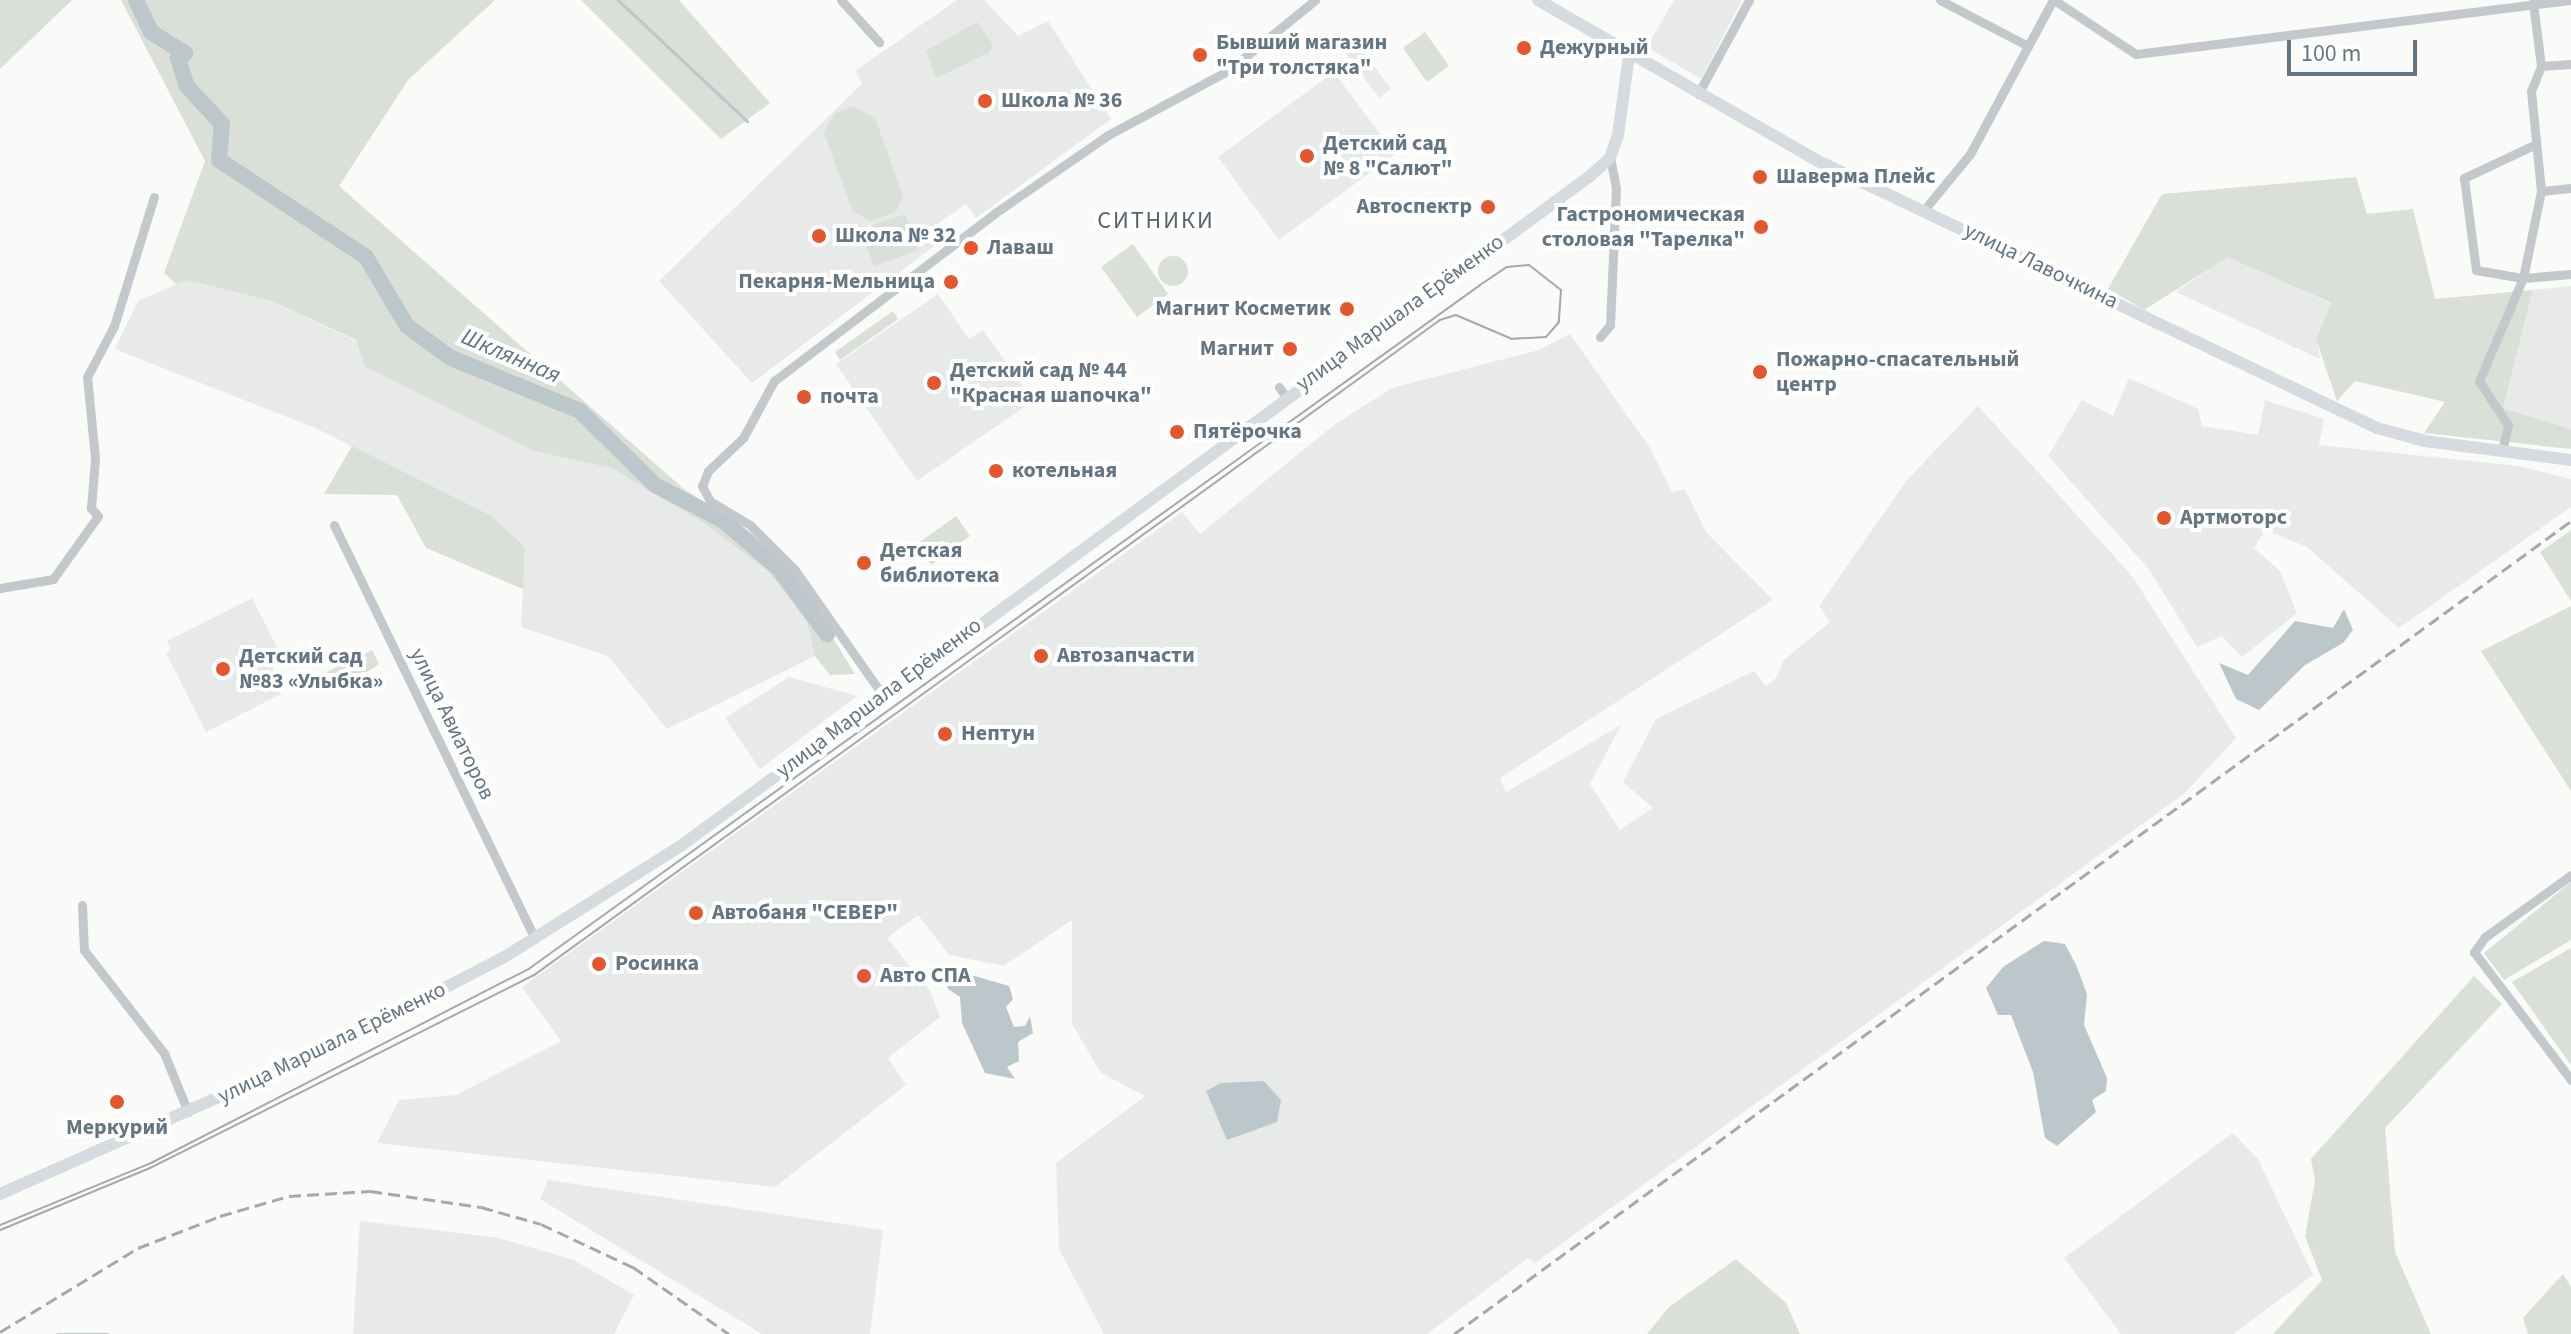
<!DOCTYPE html>
<meta charset="utf-8">
<style>
body{margin:0}
#map{position:relative;width:2571px;height:1334px;overflow:hidden;background:#fafaf8;font-family:"Source Sans 3",sans-serif}
div>[style]{position:absolute}
[style*='--x']{left:calc(var(--x)*1px);top:calc(var(--y)*1px);width:calc(var(--w)*1px);rotate:calc(var(--a)*1deg)}
.built>*{inset:0;background:#e8e9e9}
.green>*{inset:0;background:#dadfd7}
.round{border-radius:50%}
.water>*{inset:0;background:#bbc7cb}
.stream>*{height:3px;margin:-1.5px;padding:0 1.5px;transform-origin:1.5px;border-radius:1.5px;background:#bbc7cb}
.river>*{height:16px;margin:-8px;padding:0 8px;transform-origin:8px;border-radius:8px;background:#bbc7cb}
.street>*{height:9px;margin:-4.5px;padding:0 4.5px;transform-origin:4.5px;border-radius:4.5px;background:#c3c8cc}
.secondary>*{height:12px;margin:-6px;padding:0 6px;transform-origin:6px;border-radius:6px;background:#d6dbdf}
.tram>*{height:2px;margin:-1px;padding:0 1px;transform-origin:1px;border-radius:1px;background:#a2aab0}
.rail>*{height:3px;margin-top:-1.5px;transform-origin:0;background:repeating-linear-gradient(90deg,#a2aab0 0 12px,transparent 0 18px)}
.dots>*{width:22px;height:22px;translate:-50% -50%;box-sizing:border-box;border:4px solid #fff;border-radius:50%}
span{translate:-50% -50%;white-space:nowrap;text-align:center;line-height:1.15;-webkit-text-stroke:8px #fff;paint-order:stroke}
.poi-label{font-size:22px;color:#657683;font-weight:700}
.left{translate:0 -50%;text-align:left}
.right{translate:-100% -50%;text-align:right}
.street-label{font-size:22px;color:#657683}
.neighbourhood-label{font-size:24px;color:#57646e;letter-spacing:2px}
.water-label{font-size:24px;color:#60757c;font-style:italic}
.scale{position:absolute;left:2287px;top:40px;width:130px;height:36px;box-sizing:border-box;border:4px solid #657683;border-top:0;padding-left:10px;font-size:24px;line-height:28px;white-space:nowrap;color:#657683;-webkit-text-stroke:6px #fff;paint-order:stroke}
</style>
<div id="map">
<div class="built">
<div style="clip-path:polygon(957px 0,984px 0,1018px 36px,1048px 21px,1111px 119px,976px 218px,966px 204px,932px 228px,937px 244px,752px 383px,659px 281px,862px 84px,855px 71px)"></div>
<div style="clip-path:polygon(1674px 0,1742px 0,1701px 79px,1647px 47px)"></div>
<div style="clip-path:polygon(1358px 44px,1391px 89px,1379px 98px,1346px 53px)"></div>
<div style="clip-path:polygon(1334px 72px,1395px 154px,1279px 240px,1218px 157px)"></div>
<div style="clip-path:polygon(2228px 256px,2331px 304px,2316px 338px,2320px 359px,2176px 292px)"></div>
<div style="clip-path:polygon(188px 279px,272px 301px,356px 341px,364px 366px,534px 451px,611px 468px,708px 525px,769px 572px,807px 622px,815px 656px,667px 729px,608px 656px,521px 627px,525px 547px,492px 516px,315px 428px,115px 349px,138px 301px)"></div>
<div style="clip-path:polygon(2571px 286px,2571px 429px,2503px 408px,2533px 290px)"></div>
<div style="clip-path:polygon(938px 294px,969px 339px,983px 330px,1033px 401px,917px 481px,836px 364px)"></div>
<div style="clip-path:polygon(1570px 334px,1650px 448px,1672px 492px,1685px 489px,1706px 532px,1773px 600px,1500px 778px,1506px 792px,1621px 725px,1590px 784px,1620px 830px,1653px 808px,1623px 782px,1656px 719px,1754px 671px,1766px 686px,1776px 678px,1784px 660px,1830px 622px,1819px 606px,1907px 480px,1978px 406px,2132px 576px,2236px 738px,2185px 793px,1535px 1263px,1528px 1258px,1427px 1334px,1104px 1334px,1059px 1249px,1056px 1163px,1145px 1096px,1101px 1073px,1072px 1024px,1072px 920px,1004px 966px,949px 955px,918px 915px,887px 938px,930px 991px,940px 1017px,888px 1058px,906px 1085px,775px 1187px,377px 1143px,399px 1100px,456px 1095px,561px 1041px,522px 987px,1182px 512px,1200px 534px,1334px 425px,1392px 388px,1539px 350px)"></div>
<div style="clip-path:polygon(2129px 378px,2198px 409px,2202px 426px,2258px 435px,2265px 400px,2324px 419px,2319px 445px,2518px 466px,2571px 479px,2571px 507px,2399px 628px,2307px 547px,2265px 530px,2254px 548px,2280px 571px,2297px 613px,2242px 657px,2222px 636px,2197px 647px,2148px 568px,2048px 456px,2082px 400px,2113px 416px)"></div>
<div style="clip-path:polygon(252px 598px,278px 649px,272px 675px,281px 694px,206px 732px,166px 653px,171px 650px,167px 641px)"></div>
<div style="clip-path:polygon(789px 677px,857px 696px,760px 769px,725px 718px)"></div>
<div style="clip-path:polygon(2233px 1133px,2258px 1159px,2313px 1275px,2233px 1334px,2121px 1334px,2064px 1258px)"></div>
<div style="clip-path:polygon(548px 1180px,883px 1230px,870px 1334px,762px 1334px,540px 1199px)"></div>
<div style="clip-path:polygon(360px 1221px,499px 1238px,574px 1260px,634px 1295px,614px 1334px,353px 1334px)"></div>
</div>
<div class="green">
<div style="clip-path:polygon(0 0,72px 0,0 69px)"></div>
<div style="clip-path:polygon(121px 0,495px 0,408px 80px,339px 186px,684px 489px,753px 534px,795px 576px,855px 674px,830px 675px,815px 656px,807px 622px,769px 572px,707px 525px,611px 468px,534px 451px,364px 366px,356px 340px,272px 301px,188px 280px,176px 284px,164px 273px,205px 161px)"></div>
<div style="clip-path:polygon(581px 0,679px 0,770px 103px,721px 139px)"></div>
<div style="clip-path:polygon(977px 22px,993px 45px,990px 52px,936px 78px,926px 51px)"></div>
<div style="clip-path:polygon(1425px 32px,1449px 66px,1427px 82px,1403px 48px)"></div>
<div style="clip-path:polygon(854px 106px,875px 118px,903px 196px,895px 212px,871px 221px,853px 212px,824px 133px,834px 114px)"></div>
<div style="clip-path:polygon(2356px 177px,2367px 214px,2413px 209px,2435px 299px,2533px 290px,2503px 408px,2571px 429px,2571px 449px,2424px 433px,2445px 402px,2355px 381px,2337px 401px,2316px 339px,2331px 303px,2228px 257px,2144px 310px,2108px 289px,2162px 194px)"></div>
<div style="clip-path:polygon(905px 214px,918px 250px,874px 266px,860px 230px)"></div>
<div style="clip-path:polygon(1133px 244px,1168px 294px,1137px 317px,1101px 267px)"></div>
<div class="round" style="left:1158px;top:256px;width:30px;height:30px"></div>
<div style="clip-path:polygon(893px 311px,898px 319px,840px 360px,835px 352px)"></div>
<div style="clip-path:polygon(352px 446px,492px 516px,525px 547px,523px 589px,426px 548px,397px 495px,324px 494px)"></div>
<div style="clip-path:polygon(956px 516px,970px 536px,931px 565px,917px 544px)"></div>
<div style="clip-path:polygon(2571px 530px,2571px 601px,2540px 552px)"></div>
<div style="clip-path:polygon(2571px 606px,2571px 791px,2481px 651px)"></div>
<div style="clip-path:polygon(372px 650px,379px 664px,337px 692px,327px 672px)"></div>
<div style="clip-path:polygon(2571px 882px,2571px 940px,2504px 980px,2484px 953px)"></div>
<div style="clip-path:polygon(2571px 948px,2571px 1065px,2512px 982px)"></div>
<div style="clip-path:polygon(2474px 976px,2502px 1004px,2385px 1128px,2395px 1252px,2431px 1334px,2273px 1334px,2322px 1280px,2305px 1236px,2315px 1180px,2311px 1159px)"></div>
<div style="clip-path:polygon(1736px 1259px,1786px 1303px,1800px 1334px,1647px 1334px,1669px 1307px)"></div>
<div style="clip-path:polygon(2563px 1274px,2571px 1287px,2571px 1334px,2528px 1334px,2523px 1318px)"></div>
</div>
<div class="water">
<div style="clip-path:polygon(2344px 609px,2353px 630px,2343px 643px,2305px 665px,2259px 710px,2236px 699px,2219px 663px,2248px 675px,2295px 621px,2333px 628px)"></div>
<div style="clip-path:polygon(2044px 941px,2065px 944px,2076px 965px,2087px 994px,2084px 1025px,2107px 1078px,2106px 1091px,2092px 1100px,2096px 1112px,2057px 1146px,2045px 1138px,2033px 1072px,2011px 1015px,1998px 1015px,1986px 988px,2003px 967px)"></div>
<div style="clip-path:polygon(961px 972px,1009px 986px,1013px 999px,1006px 1007px,1014px 1027px,1025px 1026px,1030px 1016px,1033px 1033px,1018px 1042px,1019px 1061px,1007px 1067px,1015px 1079px,985px 1073px,962px 1023px,960px 997px,948px 989px,945px 975px)"></div>
<div style="clip-path:polygon(1264px 1081px,1281px 1100px,1277px 1122px,1227px 1140px,1206px 1091px,1221px 1083px)"></div>
</div>
<div class="stream">
<div style="--x:618;--y:0;--w:177;--a:43.2"></div>
<div style="--x:57;--y:1334;--w:50;--a:0"></div>
</div>
<div class="river">
<div style="--x:136;--y:0;--w:35;--a:65"></div>
<div style="--x:151;--y:32;--w:40;--a:32"></div>
<div style="--x:185;--y:53;--w:9;--a:144"></div>
<div style="--x:178;--y:58;--w:28;--a:73"></div>
<div style="--x:186;--y:85;--w:53;--a:47.3"></div>
<div style="--x:222;--y:124;--w:36;--a:95"></div>
<div style="--x:219;--y:160;--w:176;--a:33.4"></div>
<div style="--x:366;--y:257;--w:80;--a:59.3"></div>
<div style="--x:407;--y:326;--w:54;--a:36"></div>
<div style="--x:451;--y:358;--w:139;--a:22.3"></div>
<div style="--x:580;--y:411;--w:105;--a:44.6"></div>
<div style="--x:655;--y:485;--w:78;--a:27.6"></div>
<div style="--x:724;--y:521;--w:73;--a:41.1"></div>
<div style="--x:779;--y:569;--w:81;--a:53.6"></div>
</div>
<div class="street">
<div style="--x:841;--y:0;--w:57;--a:47.9"></div>
<div style="--x:1940;--y:0;--w:99;--a:27.6"></div>
<div style="--x:2054;--y:0;--w:98;--a:33.4"></div>
<div style="--x:2136;--y:54;--w:438;--a:-7.1"></div>
<div style="--x:2541;--y:66;--w:30;--a:-4"></div>
<div style="--x:1698;--y:94;--w:107;--a:-61.5"></div>
<div style="--x:2536;--y:144;--w:80;--a:154.7"></div>
<div style="--x:2464;--y:178;--w:93;--a:82.6"></div>
<div style="--x:2476;--y:270;--w:48;--a:9.7"></div>
<div style="--x:2523;--y:278;--w:48;--a:-4.8"></div>
<div style="--x:2541;--y:191;--w:30;--a:-6"></div>
<div style="--x:1924;--y:210;--w:72;--a:-50.6"></div>
<div style="--x:1970;--y:154;--w:175;--a:-61.7"></div>
<div style="--x:1600;--y:337;--w:16;--a:-50"></div>
<div style="--x:1610;--y:325;--w:137;--a:-87.5"></div>
<div style="--x:1616;--y:188;--w:31;--a:-101"></div>
<div style="--x:1279;--y:387;--w:12;--a:55"></div>
<div style="--x:2502;--y:451;--w:27;--a:-77"></div>
<div style="--x:2508;--y:425;--w:53;--a:-123.4"></div>
<div style="--x:2479;--y:381;--w:112;--a:-66.9"></div>
<div style="--x:2523;--y:278;--w:89;--a:-78.3"></div>
<div style="--x:2541;--y:191;--w:100;--a:-95.7"></div>
<div style="--x:2531;--y:91;--w:27;--a:-68"></div>
<div style="--x:2541;--y:66;--w:64;--a:-97.2"></div>
<div style="--x:334;--y:525;--w:460;--a:64.1"></div>
<div style="--x:0;--y:588;--w:54;--a:-9.6"></div>
<div style="--x:53;--y:579;--w:77;--a:-54.5"></div>
<div style="--x:98;--y:516;--w:11;--a:-131"></div>
<div style="--x:91;--y:508;--w:50;--a:-85.4"></div>
<div style="--x:95;--y:458;--w:81;--a:-95.6"></div>
<div style="--x:87;--y:377;--w:58;--a:-62.1"></div>
<div style="--x:114;--y:326;--w:135;--a:-72.8"></div>
<div style="--x:882;--y:694;--w:151;--a:-125.1"></div>
<div style="--x:795;--y:570;--w:64;--a:-135"></div>
<div style="--x:750;--y:525;--w:47;--a:-149"></div>
<div style="--x:710;--y:501;--w:17;--a:-118"></div>
<div style="--x:702;--y:486;--w:16;--a:-68"></div>
<div style="--x:708;--y:471;--w:48;--a:-43.3"></div>
<div style="--x:743;--y:438;--w:65;--a:-61.5"></div>
<div style="--x:774;--y:381;--w:278;--a:-37.2"></div>
<div style="--x:995;--y:213;--w:137;--a:-34.6"></div>
<div style="--x:1108;--y:135;--w:137;--a:-28.2"></div>
<div style="--x:1229;--y:70;--w:111;--a:-39.1"></div>
<div style="--x:2571;--y:875;--w:106;--a:144.2"></div>
<div style="--x:2485;--y:937;--w:19;--a:126"></div>
<div style="--x:2474;--y:952;--w:161;--a:52.8"></div>
<div style="--x:82;--y:905;--w:45;--a:87.5"></div>
<div style="--x:84;--y:950;--w:130;--a:52.2"></div>
<div style="--x:164;--y:1053;--w:64;--a:67.9"></div>
</div>
<div class="secondary">
<div style="--x:1538;--y:0;--w:321;--a:29.9"></div>
<div style="--x:1816;--y:160;--w:622;--a:25.53"></div>
<div style="--x:2377;--y:428;--w:50;--a:15.2"></div>
<div style="--x:2425;--y:441;--w:147;--a:7.4"></div>
<div style="--x:0;--y:1194;--w:351;--a:-23.9"></div>
<div style="--x:321;--y:1052;--w:208;--a:-27.4"></div>
<div style="--x:506;--y:956;--w:208;--a:-32.2"></div>
<div style="--x:682;--y:845;--w:1128;--a:-36.38"></div>
<div style="--x:1590;--y:176;--w:27;--a:-42"></div>
<div style="--x:1610;--y:158;--w:24;--a:-71"></div>
<div style="--x:1618;--y:135;--w:80;--a:-82.1"></div>
</div>
<div class="tram">
<div style="--x:0;--y:1225;--w:163;--a:-22.3"></div>
<div style="--x:151;--y:1163;--w:426;--a:-27.2"></div>
<div style="--x:530;--y:968;--w:1170;--a:-35.71"></div>
<div style="--x:1480;--y:285;--w:32;--a:-34"></div>
<div style="--x:1507;--y:267;--w:22;--a:-5"></div>
<div style="--x:1529;--y:265;--w:41;--a:38"></div>
<div style="--x:1561;--y:290;--w:32;--a:94"></div>
<div style="--x:1559;--y:322;--w:20;--a:131"></div>
<div style="--x:1546;--y:337;--w:34;--a:177"></div>
<div style="--x:1512;--y:339;--w:61;--a:-156.8"></div>
<div style="--x:1456;--y:315;--w:17;--a:163"></div>
<div style="--x:1440;--y:320;--w:1118;--a:144.13"></div>
<div style="--x:534;--y:975;--w:430;--a:153.3"></div>
<div style="--x:150;--y:1168;--w:162;--a:157.5"></div>
</div>
<div class="rail">
<div style="--x:0;--y:1332;--w:162;--a:-31.3"></div>
<div style="--x:138;--y:1248;--w:88;--a:-21.3"></div>
<div style="--x:220;--y:1216;--w:72;--a:-16.2"></div>
<div style="--x:289;--y:1196;--w:81;--a:-3.5"></div>
<div style="--x:370;--y:1191;--w:112;--a:8.2"></div>
<div style="--x:481;--y:1207;--w:62;--a:15.8"></div>
<div style="--x:541;--y:1224;--w:102;--a:25.1"></div>
<div style="--x:633;--y:1267;--w:117;--a:34.9"></div>
<div style="--x:1454;--y:1334;--w:1382;--a:-36.05"></div>
</div>
<div class="dots">
<div style="left:1524px;top:48px;background:#e4572e"></div>
<div style="left:1200px;top:55px;background:#e4572e"></div>
<div style="left:985px;top:101px;background:#e4572e"></div>
<div style="left:1307px;top:156px;background:#e4572e"></div>
<div style="left:1760px;top:177px;background:#e4572e"></div>
<div style="left:1488px;top:207px;background:#e4572e"></div>
<div style="left:1761px;top:227px;background:#e4572e"></div>
<div style="left:819px;top:236px;background:#e4572e"></div>
<div style="left:971px;top:248px;background:#e4572e"></div>
<div style="left:951px;top:282px;background:#e4572e"></div>
<div style="left:1347px;top:309px;background:#e4572e"></div>
<div style="left:1290px;top:349px;background:#e4572e"></div>
<div style="left:1760px;top:372px;background:#e4572e"></div>
<div style="left:934px;top:383px;background:#e4572e"></div>
<div style="left:804px;top:397px;background:#e4572e"></div>
<div style="left:1177px;top:432px;background:#e4572e"></div>
<div style="left:996px;top:471px;background:#e4572e"></div>
<div style="left:2164px;top:518px;background:#e4572e"></div>
<div style="left:864px;top:563px;background:#e4572e"></div>
<div style="left:1041px;top:656px;background:#e4572e"></div>
<div style="left:223px;top:669px;background:#e4572e"></div>
<div style="left:945px;top:734px;background:#e4572e"></div>
<div style="left:696px;top:913px;background:#e4572e"></div>
<div style="left:599px;top:964px;background:#e4572e"></div>
<div style="left:864px;top:976px;background:#e4572e"></div>
<div style="left:117px;top:1102px;background:#e4572e"></div>
</div>
<div class="poi-label">
<span class="left" style="left:1216px;top:55px">Бывший магазин<br>"Три толстяка"</span>
<span class="left" style="left:1540px;top:48px">Дежурный</span>
<span class="left" style="left:1001px;top:101px">Школа № 36</span>
<span class="left" style="left:1323px;top:156px">Детский сад<br>№ 8 "Салют"</span>
<span class="left" style="left:1776px;top:177px">Шаверма Плейс</span>
<span class="right" style="left:1472px;top:207px">Автоспектр</span>
<span class="right" style="left:1745px;top:227px">Гастрономическая<br>столовая "Тарелка"</span>
<span class="left" style="left:835px;top:236px">Школа № 32</span>
<span class="left" style="left:987px;top:248px">Лаваш</span>
<span class="right" style="left:935px;top:282px">Пекарня-Мельница</span>
<span class="right" style="left:1331px;top:309px">Магнит Косметик</span>
<span class="right" style="left:1274px;top:349px">Магнит</span>
<span class="left" style="left:1776px;top:372px">Пожарно-спасательный<br>центр</span>
<span class="left" style="left:950px;top:383px">Детский сад № 44<br>"Красная шапочка"</span>
<span class="left" style="left:820px;top:397px">почта</span>
<span class="left" style="left:1193px;top:432px">Пятёрочка</span>
<span class="left" style="left:1012px;top:471px">котельная</span>
<span class="left" style="left:2180px;top:518px">Артмоторс</span>
<span class="left" style="left:880px;top:563px">Детская<br>библиотека</span>
<span class="left" style="left:239px;top:669px">Детский сад<br>№83 «Улыбка»</span>
<span class="left" style="left:1057px;top:656px">Автозапчасти</span>
<span class="left" style="left:961px;top:734px">Нептун</span>
<span class="left" style="left:712px;top:913px">Автобаня "СЕВЕР"</span>
<span class="left" style="left:615px;top:964px">Росинка</span>
<span class="left" style="left:880px;top:976px">Авто СПА</span>
<span style="left:117px;top:1128px">Меркурий</span>
</div>
<div class="street-label">
<span style="left:2041px;top:266px;rotate:26deg">улица Лавочкина</span>
<span style="left:1400px;top:313px;rotate:-36deg">улица Маршала Ерёменко</span>
<span style="left:879px;top:698px;rotate:-37deg">улица Маршала Ерёменко</span>
<span style="left:452px;top:724px;rotate:64deg">улица Авиаторов</span>
<span style="left:332px;top:1043px;rotate:-26deg">улица Маршала Ерёменко</span>
</div>
<div class="neighbourhood-label">
<span style="left:1156px;top:221px">СИТНИКИ</span>
</div>
<div class="water-label">
<span style="left:511px;top:356px;rotate:23deg">Шклянная</span>
</div>
<div class="scale">100 m</div>
</div>
